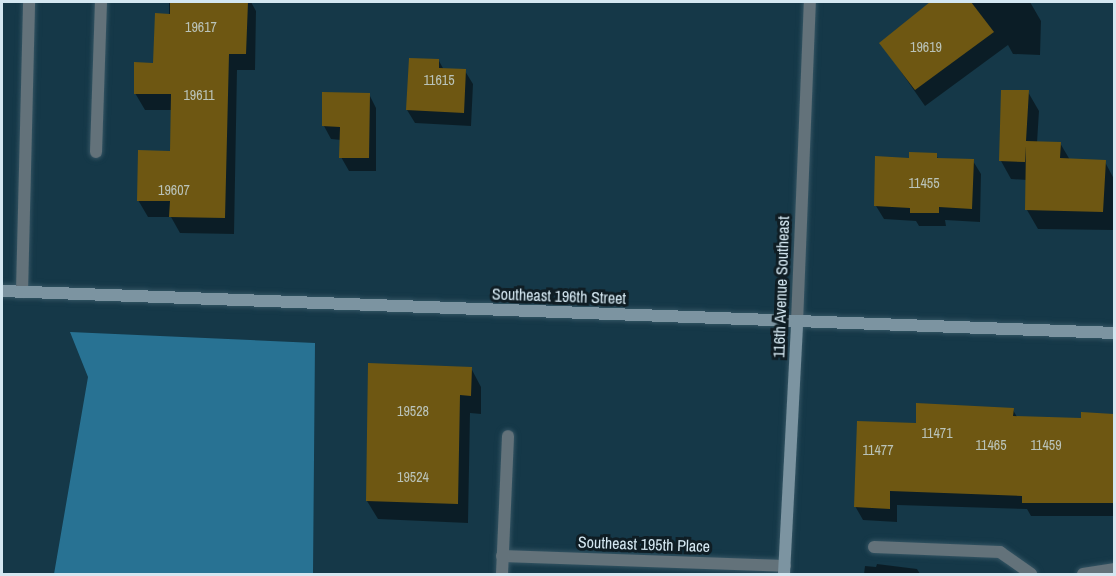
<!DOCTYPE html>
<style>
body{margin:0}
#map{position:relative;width:1116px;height:576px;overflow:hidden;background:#153848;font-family:"Archivo Narrow",sans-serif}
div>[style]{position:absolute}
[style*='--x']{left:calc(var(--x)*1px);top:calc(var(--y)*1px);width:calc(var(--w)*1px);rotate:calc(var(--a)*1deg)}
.forest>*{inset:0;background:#287293}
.shadow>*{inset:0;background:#0007}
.building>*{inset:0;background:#6e5712}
.roads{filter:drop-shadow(0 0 2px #345463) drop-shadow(0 0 2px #345463)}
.lane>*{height:12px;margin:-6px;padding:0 6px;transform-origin:6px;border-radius:6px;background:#63727a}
.street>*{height:12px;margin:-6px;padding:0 6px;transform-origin:6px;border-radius:6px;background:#63727a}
.secondary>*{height:12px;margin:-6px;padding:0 6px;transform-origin:6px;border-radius:6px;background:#7c94a1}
span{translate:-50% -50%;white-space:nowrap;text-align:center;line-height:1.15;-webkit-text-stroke:6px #0f1d24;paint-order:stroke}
.number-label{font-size:14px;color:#bac3b9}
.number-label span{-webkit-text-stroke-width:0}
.street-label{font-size:16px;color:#d4e7f1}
.frame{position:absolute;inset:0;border:3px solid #d4e7f1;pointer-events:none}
</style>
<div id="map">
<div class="forest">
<div style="clip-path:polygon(70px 332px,315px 343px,313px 574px,54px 574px,88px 377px)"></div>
</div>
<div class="shadow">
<div style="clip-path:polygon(169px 2px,251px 2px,256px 11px,255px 70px,237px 70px,234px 234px,180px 233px,171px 217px,148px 217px,138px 200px,171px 152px,172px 110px,145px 110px,135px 93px,155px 64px,169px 15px)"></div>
<div style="clip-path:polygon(935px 2px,1030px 2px,1041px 21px,1040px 55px,1013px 54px,1008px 45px,925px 106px,881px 43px)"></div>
<div style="clip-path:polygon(439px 61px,444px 70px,465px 71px,473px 84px,471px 126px,415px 123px,407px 110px)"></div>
<div style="clip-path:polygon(1028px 92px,1039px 111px,1037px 143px,1060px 143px,1070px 160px,1105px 162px,1114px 179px,1113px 230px,1038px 229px,1027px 210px,1027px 180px,1011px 179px,1001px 161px)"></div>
<div style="clip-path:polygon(369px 94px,376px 108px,376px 171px,349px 171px,341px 157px,341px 140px,331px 139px,324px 126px)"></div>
<div style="clip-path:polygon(936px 155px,939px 160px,973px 161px,981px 174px,980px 222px,945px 220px,946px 226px,919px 226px,916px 221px,884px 219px,876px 206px,910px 159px)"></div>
<div style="clip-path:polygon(471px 368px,481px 387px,481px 414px,470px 413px,468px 523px,378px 519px,367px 501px)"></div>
<div style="clip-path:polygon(1013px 410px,1017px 417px,1082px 420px,1083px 414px,1114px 414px,1114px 516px,1031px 516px,1027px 509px,897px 505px,897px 522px,863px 520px,855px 506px,917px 424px)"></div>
<div style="clip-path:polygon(877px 564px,917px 569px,920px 574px,864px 574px,865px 566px,876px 567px)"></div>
</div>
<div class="building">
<div style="clip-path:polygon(170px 2px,248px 2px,246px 54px,229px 54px,225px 218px,169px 217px,170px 201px,137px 201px,138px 150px,170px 151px,171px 94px,134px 94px,134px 62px,153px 63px,155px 13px,170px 14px)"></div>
<div style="clip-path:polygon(930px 2px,971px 2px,994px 32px,915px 90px,879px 43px)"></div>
<div style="clip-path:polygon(409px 58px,439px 59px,439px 68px,466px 69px,464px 113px,406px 110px)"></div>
<div style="clip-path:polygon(1001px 90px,1029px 90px,1026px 141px,1061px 142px,1060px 158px,1106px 160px,1103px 212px,1025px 210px,1026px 146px,1025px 162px,999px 161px)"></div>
<div style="clip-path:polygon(322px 92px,370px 93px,369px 158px,339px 158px,340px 127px,322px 126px)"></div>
<div style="clip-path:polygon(909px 152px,937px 153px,937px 158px,974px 159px,972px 209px,939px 207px,939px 213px,910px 213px,910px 208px,874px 206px,875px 156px,909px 158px)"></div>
<div style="clip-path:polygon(368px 363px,472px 367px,471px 396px,460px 395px,458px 504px,366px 501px)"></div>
<div style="clip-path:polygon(916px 403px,1014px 408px,1013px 416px,1081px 418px,1081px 412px,1114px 414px,1113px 503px,1022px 503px,1022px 496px,890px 491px,890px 509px,854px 507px,857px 421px,916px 423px)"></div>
</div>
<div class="roads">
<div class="lane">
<div style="--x:96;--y:152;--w:150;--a:-88.1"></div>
<div style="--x:22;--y:292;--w:290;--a:-88.6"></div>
<div style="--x:874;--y:547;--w:126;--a:2.3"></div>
<div style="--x:1000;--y:552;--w:38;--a:35"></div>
</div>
<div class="street">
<div style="--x:797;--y:322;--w:320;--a:-87.7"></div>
<div style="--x:502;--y:556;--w:283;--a:2"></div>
<div style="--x:502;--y:574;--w:138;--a:-87.5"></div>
<div style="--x:1083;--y:574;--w:31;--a:-9"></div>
</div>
<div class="secondary">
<div style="--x:2;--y:291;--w:1113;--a:2.16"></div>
<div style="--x:784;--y:574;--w:252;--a:-87"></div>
</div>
</div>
<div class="number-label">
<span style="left:201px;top:27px">19617</span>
<span style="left:926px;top:47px">19619</span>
<span style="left:439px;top:80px">11615</span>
<span style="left:199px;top:95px">19611</span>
<span style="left:924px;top:183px">11455</span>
<span style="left:174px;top:190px">19607</span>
<span style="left:413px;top:411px">19528</span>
<span style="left:937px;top:433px">11471</span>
<span style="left:991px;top:445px">11465</span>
<span style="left:1046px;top:445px">11459</span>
<span style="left:878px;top:450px">11477</span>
<span style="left:413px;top:477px">19524</span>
</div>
<div class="street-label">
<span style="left:781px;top:287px;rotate:-88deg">116th Avenue Southeast</span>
<span style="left:559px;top:296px;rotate:2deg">Southeast 196th Street</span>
<span style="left:644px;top:544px;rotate:2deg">Southeast 195th Place</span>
</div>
<div class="frame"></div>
</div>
